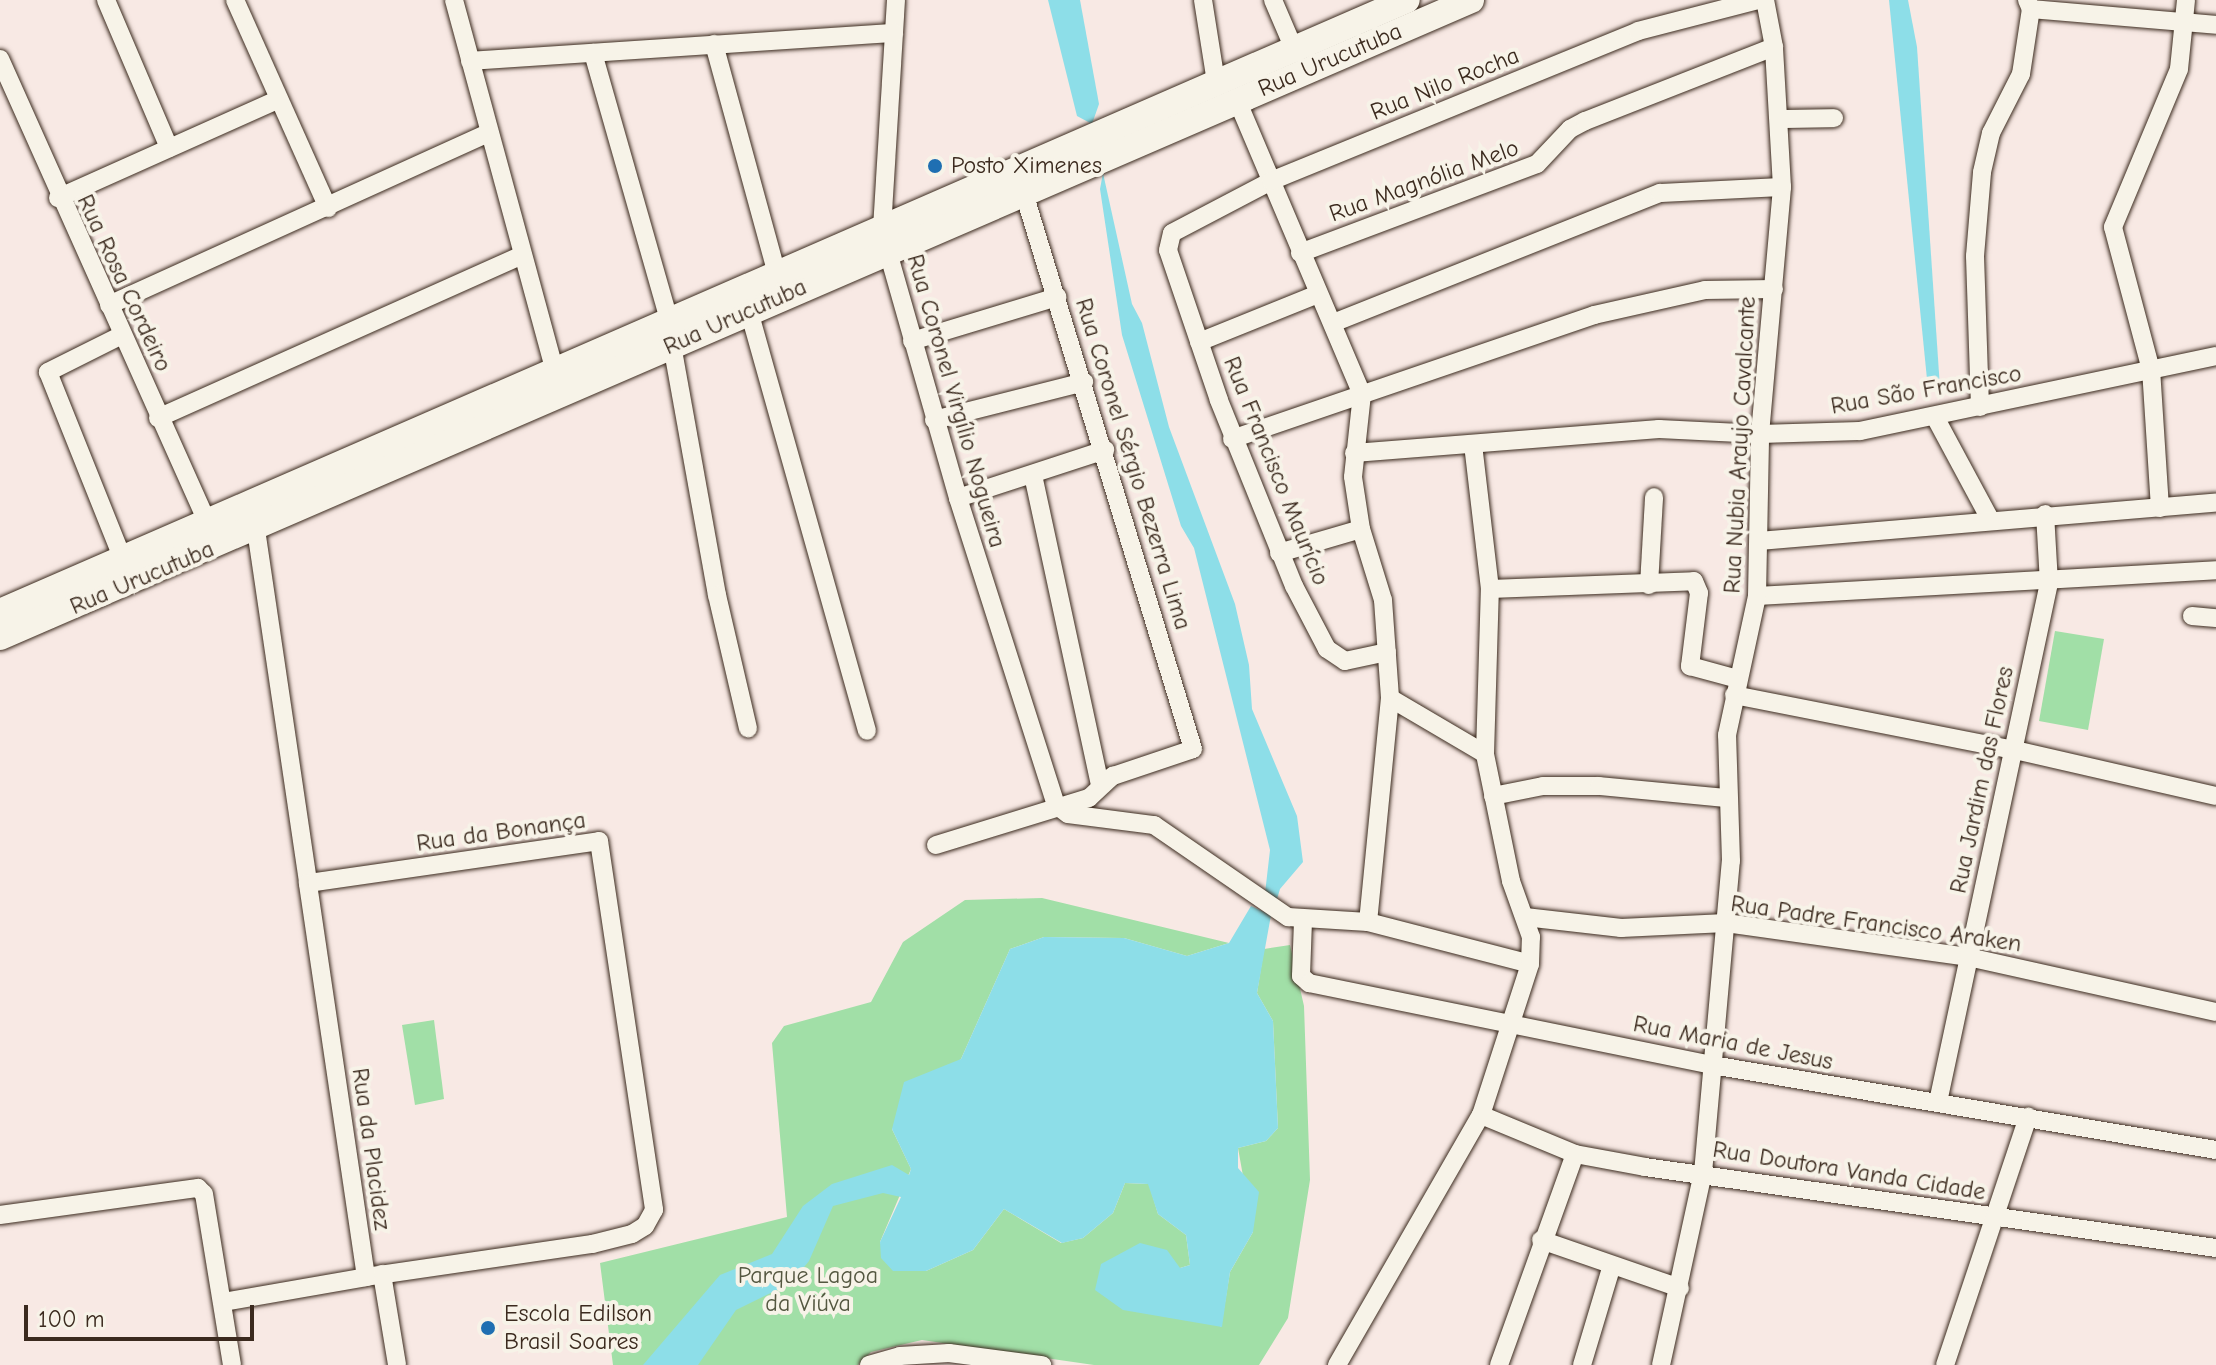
<!DOCTYPE html>
<meta charset="utf-8">
<style>
body{margin:0}
#map{position:relative;width:2216px;height:1365px;overflow:hidden;background:#f8e9e4;font-family:"Comic Neue",sans-serif}
div>[style]{position:absolute}
[style*='--x']{left:calc(var(--x)*1px);top:calc(var(--y)*1px);width:calc(var(--w)*1px);rotate:calc(var(--a)*1deg)}
.green>*{inset:0;background:#a1dfa7}
.water>*{inset:0;background:#8ddee8}
.roads{filter:drop-shadow(0 0 2px #3b2a1e) drop-shadow(0 0 2px #3b2a1e)}
.street>*{height:18px;margin:-9px;padding:0 9px;transform-origin:9px;border-radius:9px;background:#f7f3e8}
.secondary>*{height:26px;margin:-13px;padding:0 13px;transform-origin:13px;border-radius:13px;background:#f7f3e8}
.dots>*{width:22px;height:22px;translate:-50% -50%;box-sizing:border-box;border:4px solid #f7f3e8;border-radius:50%}
span{translate:-50% -50%;white-space:nowrap;text-align:center;line-height:1.15;-webkit-text-stroke:8px #f7f3e8;paint-order:stroke}
.street-label{font-size:24px;color:#3b2a1e}
.poi-label{font-size:24px;color:#3b2a1e}
.left{translate:0 -50%;text-align:left}
.park-label{font-size:24px;color:#545740}
.scale{position:absolute;left:24px;top:1305px;width:230px;height:36px;box-sizing:border-box;border:4px solid #3b2a1e;border-top:0;padding-left:10px;font-size:24px;line-height:28px;white-space:nowrap;color:#3b2a1e;-webkit-text-stroke:6px #f7f3e8;paint-order:stroke}
</style>
<div id="map">
<div class="green">
<div style="clip-path:polygon(2055px 631px,2104px 639px,2088px 730px,2039px 721px)"></div>
<div style="clip-path:polygon(1042px 898px,1229px 943px,1187px 956px,1124px 938px,1044px 937px,1010px 949px,961px 1059px,892px 1129px,911px 1169px,880px 1242px,894px 1271px,926px 1271px,973px 1250px,1004px 1209px,1061px 1243px,1083px 1238px,1113px 1213px,1125px 1183px,1149px 1184px,1158px 1214px,1186px 1235px,1190px 1265px,1180px 1268px,1221px 1327px,1230px 1272px,1253px 1232px,1238px 1148px,1266px 1141px,1278px 1128px,1273px 1021px,1257px 993px,1264px 949px,1290px 945px,1304px 1006px,1310px 1180px,1288px 1318px,1259px 1365px,1094px 1365px,922px 1340px,871px 1352px,858px 1365px,613px 1365px,600px 1263px,787px 1217px,772px 1043px,784px 1026px,871px 1002px,903px 942px,965px 900px)"></div>
<div style="clip-path:polygon(434px 1020px,444px 1099px,415px 1105px,402px 1025px)"></div>
</div>
<div class="water">
<div style="clip-path:polygon(1048px 0,1080px 0,1099px 104px,1092px 124px,1077px 116px)"></div>
<div style="clip-path:polygon(1889px 0,1908px 0,1917px 47px,1940px 388px,1928px 389px)"></div>
<div style="clip-path:polygon(1103px 173px,1132px 304px,1142px 323px,1169px 427px,1235px 604px,1249px 665px,1252px 709px,1297px 816px,1303px 862px,1280px 889px,1274px 909px,1264px 902px,1270px 850px,1194px 548px,1181px 526px,1122px 335px,1100px 189px)"></div>
<div style="clip-path:polygon(1251px 906px,1271px 915px,1257px 993px,1273px 1021px,1278px 1128px,1266px 1141px,1238px 1148px,1238px 1168px,1259px 1192px,1253px 1232px,1230px 1272px,1222px 1327px,1123px 1310px,1095px 1290px,1101px 1264px,1140px 1243px,1167px 1250px,1180px 1268px,1190px 1265px,1186px 1235px,1158px 1214px,1148px 1184px,1125px 1183px,1113px 1213px,1083px 1238px,1062px 1243px,1004px 1209px,973px 1250px,926px 1271px,893px 1271px,881px 1258px,880px 1242px,901px 1197px,883px 1193px,833px 1206px,809px 1261px,791px 1283px,736px 1310px,698px 1365px,643px 1365px,720px 1275px,772px 1254px,803px 1206px,832px 1184px,892px 1165px,909px 1175px,911px 1169px,892px 1129px,904px 1082px,961px 1059px,1010px 949px,1044px 937px,1124px 938px,1187px 956px,1229px 943px)"></div>
</div>
<div class="roads">
<div class="street">
<div style="--x:106;--y:0;--w:161;--a:66.9"></div>
<div style="--x:235;--y:0;--w:228;--a:65.9"></div>
<div style="--x:454;--y:0;--w:386;--a:74.8"></div>
<div style="--x:896;--y:0;--w:231;--a:93.5"></div>
<div style="--x:882;--y:231;--w:278;--a:74.1"></div>
<div style="--x:958;--y:498;--w:322;--a:72.3"></div>
<div style="--x:1203;--y:0;--w:83;--a:81"></div>
<div style="--x:1273;--y:0;--w:53;--a:66.8"></div>
<div style="--x:2031;--y:9;--w:186;--a:4.9"></div>
<div style="--x:714;--y:44;--w:239;--a:74.7"></div>
<div style="--x:593;--y:53;--w:282;--a:74.1"></div>
<div style="--x:0;--y:59;--w:512;--a:65.89"></div>
<div style="--x:470;--y:61;--w:425;--a:-3.8"></div>
<div style="--x:1237;--y:100;--w:319;--a:67"></div>
<div style="--x:1362;--y:394;--w:83;--a:96.2"></div>
<div style="--x:1353;--y:477;--w:53;--a:81.3"></div>
<div style="--x:1361;--y:529;--w:74;--a:72.8"></div>
<div style="--x:1383;--y:600;--w:98;--a:85.9"></div>
<div style="--x:1390;--y:698;--w:225;--a:95.6"></div>
<div style="--x:1779;--y:119;--w:55;--a:-1"></div>
<div style="--x:58;--y:198;--w:240;--a:-24.1"></div>
<div style="--x:1300;--y:253;--w:253;--a:-20.6"></div>
<div style="--x:1537;--y:164;--w:48;--a:-46.7"></div>
<div style="--x:1570;--y:129;--w:17;--a:-28"></div>
<div style="--x:1585;--y:121;--w:203;--a:-21.4"></div>
<div style="--x:109;--y:305;--w:414;--a:-24.4"></div>
<div style="--x:749;--y:311;--w:436;--a:74.3"></div>
<div style="--x:1333;--y:323;--w:352;--a:-21.7"></div>
<div style="--x:1660;--y:193;--w:122;--a:-2.8"></div>
<div style="--x:122;--y:335;--w:83;--a:153.4"></div>
<div style="--x:48;--y:372;--w:205;--a:68.2"></div>
<div style="--x:912;--y:341;--w:152;--a:-16.9"></div>
<div style="--x:1199;--y:342;--w:128;--a:-22"></div>
<div style="--x:672;--y:345;--w:254;--a:79.8"></div>
<div style="--x:717;--y:595;--w:137;--a:76.9"></div>
<div style="--x:1980;--y:407;--w:151;--a:-91.9"></div>
<div style="--x:1975;--y:256;--w:84;--a:-85.2"></div>
<div style="--x:1982;--y:172;--w:40;--a:-77"></div>
<div style="--x:1991;--y:133;--w:66;--a:-63"></div>
<div style="--x:2021;--y:74;--w:66;--a:-81.3"></div>
<div style="--x:2031;--y:9;--w:10;--a:-114"></div>
<div style="--x:1935;--y:417;--w:116;--a:61.7"></div>
<div style="--x:158;--y:418;--w:398;--a:-24.1"></div>
<div style="--x:934;--y:420;--w:155;--a:-14.2"></div>
<div style="--x:1232;--y:439;--w:383;--a:-18.9"></div>
<div style="--x:1594;--y:315;--w:114;--a:-12.7"></div>
<div style="--x:1705;--y:290;--w:69;--a:-0.8"></div>
<div style="--x:1354;--y:453;--w:306;--a:-4.5"></div>
<div style="--x:1659;--y:429;--w:101;--a:2.8"></div>
<div style="--x:1760;--y:434;--w:100;--a:-1.7"></div>
<div style="--x:1860;--y:431;--w:364;--a:-11.9"></div>
<div style="--x:1033;--y:475;--w:318;--a:77.8"></div>
<div style="--x:958;--y:498;--w:155;--a:-18.1"></div>
<div style="--x:2160;--y:508;--w:138;--a:-93.7"></div>
<div style="--x:2151;--y:370;--w:148;--a:-104.9"></div>
<div style="--x:2113;--y:227;--w:171;--a:-67.3"></div>
<div style="--x:2179;--y:69;--w:69;--a:-84.2"></div>
<div style="--x:254;--y:516;--w:371;--a:81.6"></div>
<div style="--x:308;--y:883;--w:294;--a:-8.2"></div>
<div style="--x:599;--y:841;--w:373;--a:81.5"></div>
<div style="--x:654;--y:1210;--w:18;--a:119"></div>
<div style="--x:645;--y:1226;--w:15;--a:148"></div>
<div style="--x:632;--y:1234;--w:41;--a:166"></div>
<div style="--x:592;--y:1244;--w:228;--a:171.7"></div>
<div style="--x:1759;--y:541;--w:459;--a:-4.8"></div>
<div style="--x:1279;--y:553;--w:85;--a:-16.3"></div>
<div style="--x:1649;--y:585;--w:88;--a:-86.7"></div>
<div style="--x:1490;--y:589;--w:204;--a:-2.2"></div>
<div style="--x:1694;--y:581;--w:13;--a:67"></div>
<div style="--x:1699;--y:593;--w:74;--a:97"></div>
<div style="--x:1690;--y:666;--w:50;--a:15.2"></div>
<div style="--x:1757;--y:596;--w:460;--a:-3.2"></div>
<div style="--x:2192;--y:616;--w:24;--a:5"></div>
<div style="--x:1387;--y:652;--w:43;--a:167.9"></div>
<div style="--x:1345;--y:661;--w:22;--a:-146"></div>
<div style="--x:1327;--y:649;--w:71;--a:-117.6"></div>
<div style="--x:1294;--y:586;--w:201;--a:-112"></div>
<div style="--x:1219;--y:400;--w:158;--a:-108.8"></div>
<div style="--x:1168;--y:250;--w:17;--a:-77"></div>
<div style="--x:1172;--y:233;--w:112;--a:-27.7"></div>
<div style="--x:1271;--y:181;--w:396;--a:-22.2"></div>
<div style="--x:1638;--y:31;--w:124;--a:-14.5"></div>
<div style="--x:1734;--y:695;--w:286;--a:11.1"></div>
<div style="--x:2015;--y:750;--w:206;--a:12.9"></div>
<div style="--x:1390;--y:698;--w:110;--a:30.5"></div>
<div style="--x:1493;--y:796;--w:51;--a:-11.3"></div>
<div style="--x:1543;--y:786;--w:56;--a:0"></div>
<div style="--x:1599;--y:786;--w:129;--a:5.4"></div>
<div style="--x:1056;--y:805;--w:15;--a:37"></div>
<div style="--x:1068;--y:814;--w:87;--a:7.3"></div>
<div style="--x:1154;--y:825;--w:163;--a:34.5"></div>
<div style="--x:1288;--y:917;--w:80;--a:3.6"></div>
<div style="--x:1368;--y:922;--w:167;--a:14.5"></div>
<div style="--x:936;--y:845;--w:160;--a:-17.1"></div>
<div style="--x:1089;--y:798;--w:33;--a:-43"></div>
<div style="--x:1113;--y:776;--w:84;--a:-18.6"></div>
<div style="--x:1193;--y:749;--w:581;--a:-106.91"></div>
<div style="--x:1525;--y:917;--w:97;--a:6.5"></div>
<div style="--x:1621;--y:928;--w:105;--a:-2.7"></div>
<div style="--x:1726;--y:923;--w:244;--a:8"></div>
<div style="--x:1968;--y:957;--w:254;--a:12.5"></div>
<div style="--x:1303;--y:921;--w:55;--a:92.1"></div>
<div style="--x:1301;--y:976;--w:11;--a:41"></div>
<div style="--x:1309;--y:983;--w:411;--a:11.5"></div>
<div style="--x:1712;--y:1065;--w:511;--a:9.57"></div>
<div style="--x:1938;--y:1102;--w:531;--a:-77.93"></div>
<div style="--x:2049;--y:583;--w:69;--a:-93.3"></div>
<div style="--x:1481;--y:1115;--w:102;--a:22.5"></div>
<div style="--x:1575;--y:1154;--w:71;--a:10.5"></div>
<div style="--x:1645;--y:1167;--w:577;--a:8.07"></div>
<div style="--x:0;--y:1215;--w:200;--a:-7.8"></div>
<div style="--x:198;--y:1188;--w:8;--a:45"></div>
<div style="--x:204;--y:1194;--w:173;--a:80.7"></div>
<div style="--x:1541;--y:1240;--w:147;--a:19.1"></div>
<div style="--x:382;--y:1274;--w:92;--a:80.6"></div>
<div style="--x:223;--y:1302;--w:145;--a:-9.9"></div>
<div style="--x:366;--y:1277;--w:398;--a:-98.4"></div>
<div style="--x:869;--y:1365;--w:32;--a:-16"></div>
<div style="--x:900;--y:1356;--w:49;--a:-3.5"></div>
<div style="--x:949;--y:1353;--w:94;--a:7.4"></div>
<div style="--x:1337;--y:1365;--w:289;--a:-60.1"></div>
<div style="--x:1481;--y:1115;--w:159;--a:-72"></div>
<div style="--x:1530;--y:964;--w:27;--a:-88"></div>
<div style="--x:1531;--y:937;--w:59;--a:-109.7"></div>
<div style="--x:1511;--y:881;--w:130;--a:-101.6"></div>
<div style="--x:1485;--y:754;--w:165;--a:-88.3"></div>
<div style="--x:1490;--y:589;--w:145;--a:-96.7"></div>
<div style="--x:1499;--y:1365;--w:224;--a:-70.2"></div>
<div style="--x:1582;--y:1365;--w:104;--a:-73.3"></div>
<div style="--x:1661;--y:1365;--w:197;--a:-77.7"></div>
<div style="--x:1703;--y:1173;--w:313;--a:-84.9"></div>
<div style="--x:1731;--y:861;--w:126;--a:-91.8"></div>
<div style="--x:1727;--y:735;--w:142;--a:-77.8"></div>
<div style="--x:1757;--y:596;--w:162;--a:-88.9"></div>
<div style="--x:1760;--y:434;--w:248;--a:-84.9"></div>
<div style="--x:1782;--y:187;--w:140;--a:-93.3"></div>
<div style="--x:1774;--y:47;--w:48;--a:-100.8"></div>
<div style="--x:1945;--y:1365;--w:262;--a:-71.5"></div>
</div>
<div class="secondary">
<div style="--x:0;--y:612;--w:1534;--a:-23.51"></div>
<div style="--x:0;--y:637;--w:1603;--a:-23.41"></div>
</div>
</div>
<div class="dots">
<div style="left:935px;top:166px;background:#1f6fb2"></div>
<div style="left:488px;top:1328px;background:#1f6fb2"></div>
</div>
<div class="street-label">
<span style="left:1330px;top:60px;rotate:-23deg">Rua Urucutuba</span>
<span style="left:1445px;top:84px;rotate:-22deg">Rua Nilo Rocha</span>
<span style="left:1424px;top:181px;rotate:-20deg">Rua Magnólia Melo</span>
<span style="left:124px;top:283px;rotate:65deg">Rua Rosa Cordeiro</span>
<span style="left:735px;top:317px;rotate:-24deg">Rua Urucutuba</span>
<span style="left:1926px;top:390px;rotate:-10deg">Rua São Francisco</span>
<span style="left:956px;top:401px;rotate:74deg">Rua Coronel Virgílio Nogueira</span>
<span style="left:1740px;top:445px;rotate:-87deg">Rua Nubia Araujo Cavalcante</span>
<span style="left:1133px;top:464px;rotate:73deg">Rua Coronel Sérgio Bezerra Lima</span>
<span style="left:1276px;top:471px;rotate:68deg">Rua Francisco Maurício</span>
<span style="left:142px;top:578px;rotate:-23deg">Rua Urucutuba</span>
<span style="left:1982px;top:780px;rotate:-78deg">Rua Jardim das Flores</span>
<span style="left:501px;top:832px;rotate:-8deg">Rua da Bonança</span>
<span style="left:1876px;top:924px;rotate:8deg">Rua Padre Francisco Araken</span>
<span style="left:1733px;top:1043px;rotate:11deg">Rua Maria de Jesus</span>
<span style="left:371px;top:1149px;rotate:82deg">Rua da Placidez</span>
<span style="left:1849px;top:1171px;rotate:9deg">Rua Doutora Vanda Cidade</span>
</div>
<div class="poi-label">
<span class="left" style="left:951px;top:166px">Posto Ximenes</span>
<span class="left" style="left:504px;top:1328px">Escola Edilson<br>Brasil Soares</span>
</div>
<div class="park-label">
<span style="left:808px;top:1290px">Parque Lagoa<br>da Viúva</span>
</div>
<div class="scale">100 m</div>
</div>
